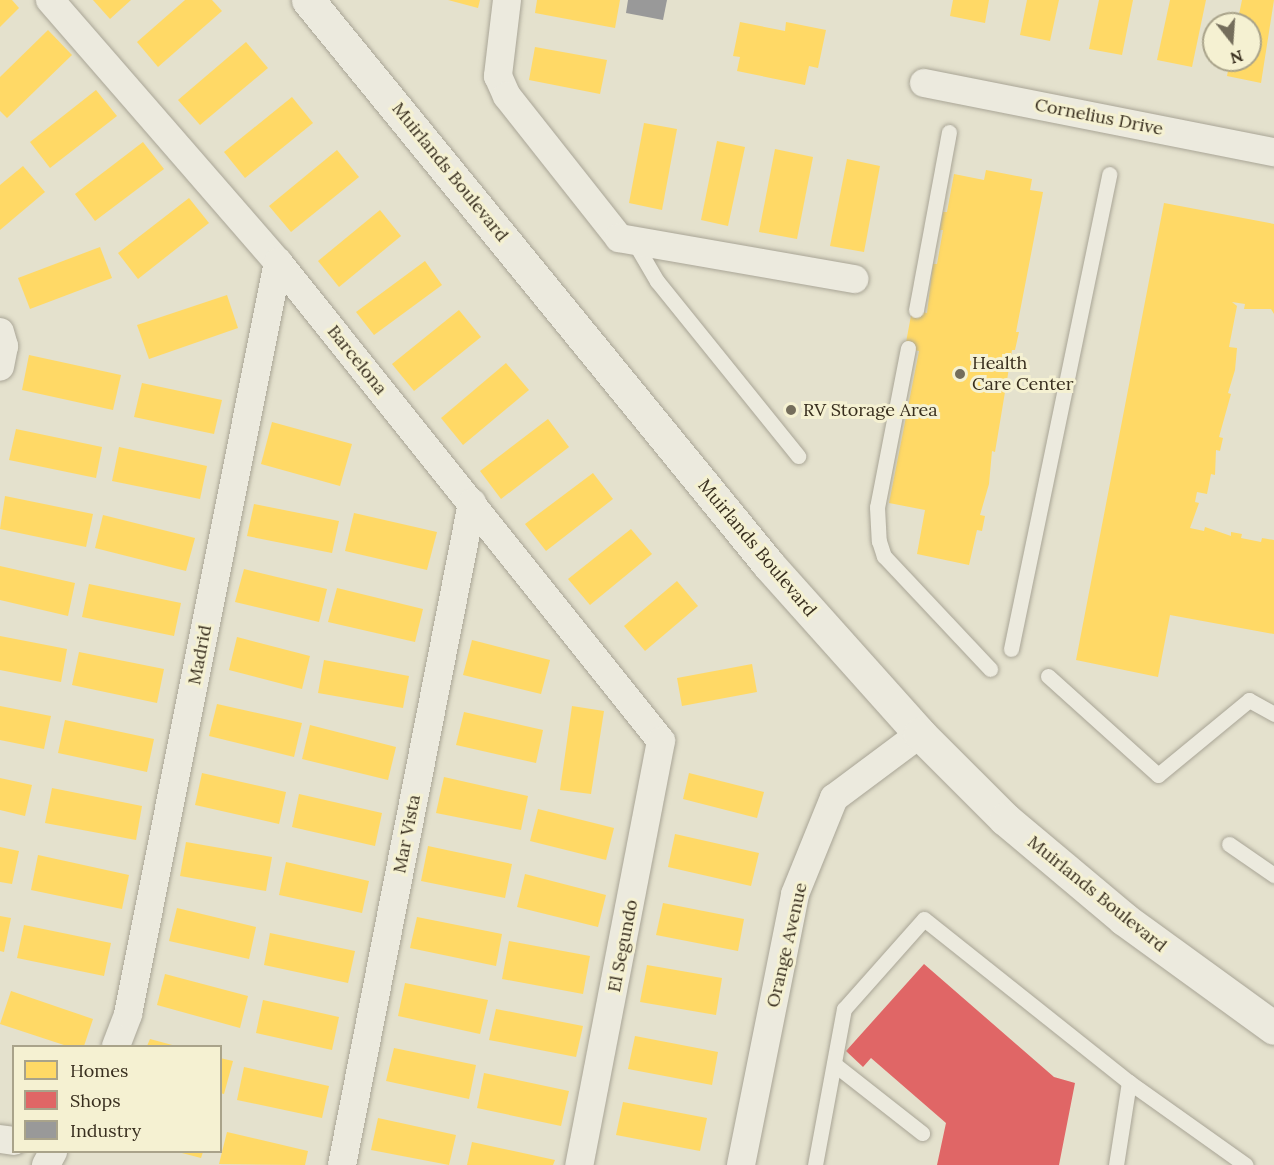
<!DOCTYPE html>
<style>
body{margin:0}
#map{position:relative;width:1274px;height:1165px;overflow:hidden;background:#e4e1cd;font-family:Lora,serif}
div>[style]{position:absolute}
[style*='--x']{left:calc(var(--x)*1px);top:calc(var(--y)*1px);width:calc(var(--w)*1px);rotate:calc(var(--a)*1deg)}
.homes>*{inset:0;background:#ffd966}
.shops>*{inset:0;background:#e06666}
.industry>*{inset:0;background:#999}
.roads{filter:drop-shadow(0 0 2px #a9a596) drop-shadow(0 0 2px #a9a596)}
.lane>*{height:15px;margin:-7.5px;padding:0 7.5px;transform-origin:7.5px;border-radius:7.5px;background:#eceade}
.street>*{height:28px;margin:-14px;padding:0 14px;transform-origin:14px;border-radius:14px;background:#eceade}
.secondary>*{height:33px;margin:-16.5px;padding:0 16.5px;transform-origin:16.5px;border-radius:16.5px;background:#eceade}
.dots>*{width:16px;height:16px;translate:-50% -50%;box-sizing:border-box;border:3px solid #f5f1d2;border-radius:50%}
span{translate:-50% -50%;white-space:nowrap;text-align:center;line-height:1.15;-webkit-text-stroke:6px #f5f1d2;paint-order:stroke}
.street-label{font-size:18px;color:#382e1e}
.poi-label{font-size:18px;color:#382e1e}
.left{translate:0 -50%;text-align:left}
.legend{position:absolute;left:12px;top:1045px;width:210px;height:108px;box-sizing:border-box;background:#f5f1d2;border:2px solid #a9a38a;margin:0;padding:8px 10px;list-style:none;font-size:18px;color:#382e1e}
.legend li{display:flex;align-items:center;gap:12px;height:30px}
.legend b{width:30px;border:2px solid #a9a38a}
.north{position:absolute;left:1202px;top:12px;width:60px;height:60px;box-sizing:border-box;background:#f5f1d2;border:2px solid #a9a38a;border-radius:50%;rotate:163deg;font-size:16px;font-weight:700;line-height:24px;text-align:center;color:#382e1e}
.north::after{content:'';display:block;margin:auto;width:21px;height:27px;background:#746d5b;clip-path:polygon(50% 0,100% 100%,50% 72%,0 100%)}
</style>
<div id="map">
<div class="homes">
<div style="clip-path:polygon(0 0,12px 0,19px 8px,0 27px)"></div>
<div style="clip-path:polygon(93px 0,131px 0,110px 19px)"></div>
<div style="clip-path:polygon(185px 0,212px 0,222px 11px,158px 67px,137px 42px)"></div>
<div style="clip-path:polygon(448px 0,480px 0,478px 8px)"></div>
<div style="clip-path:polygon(537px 0,620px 0,615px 28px,535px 13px)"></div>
<div style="clip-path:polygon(953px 0,989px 0,985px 23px,950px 16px)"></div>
<div style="clip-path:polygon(1027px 0,1059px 0,1050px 41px,1020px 35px)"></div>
<div style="clip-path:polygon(1099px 0,1133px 0,1122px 55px,1089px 49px)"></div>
<div style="clip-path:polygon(1170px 0,1206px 0,1192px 67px,1157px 60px)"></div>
<div style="clip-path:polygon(1242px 0,1274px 0,1261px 83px,1227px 76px,1230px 60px,1250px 60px,1250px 24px,1237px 24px)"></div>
<div style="clip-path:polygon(740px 22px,785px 31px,786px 22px,826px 30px,818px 68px,809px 66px,805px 85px,737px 71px,740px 57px,733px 56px)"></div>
<div style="clip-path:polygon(48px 30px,72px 55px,7px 118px,0 111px,0 77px)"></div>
<div style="clip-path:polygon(246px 42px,268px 68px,200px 125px,178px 100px)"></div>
<div style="clip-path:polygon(535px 47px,607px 60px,600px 94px,529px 80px)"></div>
<div style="clip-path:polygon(96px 90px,117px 116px,50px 168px,30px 142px)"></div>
<div style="clip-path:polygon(292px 97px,313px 123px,245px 178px,224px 152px)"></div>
<div style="clip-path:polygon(644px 123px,677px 129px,662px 210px,629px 203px)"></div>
<div style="clip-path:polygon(717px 141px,745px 147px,728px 226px,701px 220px)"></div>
<div style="clip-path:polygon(143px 142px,164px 169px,95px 221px,75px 194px)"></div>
<div style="clip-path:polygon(775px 149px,813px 157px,797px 239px,759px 232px)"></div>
<div style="clip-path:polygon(337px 150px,359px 177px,291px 232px,269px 206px)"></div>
<div style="clip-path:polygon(847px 159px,880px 166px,864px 252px,830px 246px)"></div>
<div style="clip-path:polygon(23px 166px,45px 192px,0 230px,0 185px)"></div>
<div style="clip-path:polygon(986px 170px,1032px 179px,1030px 190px,1043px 192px,1016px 332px,1019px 332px,1015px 350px,1012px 350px,995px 452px,992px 451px,989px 484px,980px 515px,985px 516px,982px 531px,977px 530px,969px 565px,917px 554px,925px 510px,889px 503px,919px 351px,905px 348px,912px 310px,927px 313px,933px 264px,937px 264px,943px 230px,940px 230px,943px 212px,947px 212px,954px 174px,984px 180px)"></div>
<div style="clip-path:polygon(189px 198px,209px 223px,138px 279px,118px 253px)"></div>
<div style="clip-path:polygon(1164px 203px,1274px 224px,1274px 314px,1271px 309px,1244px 309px,1245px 304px,1232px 302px,1237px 306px,1229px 347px,1237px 348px,1235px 370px,1228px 393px,1231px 394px,1219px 437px,1223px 438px,1220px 451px,1216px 450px,1215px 475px,1211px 474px,1207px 494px,1197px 492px,1195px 502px,1199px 503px,1190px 528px,1204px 531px,1205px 527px,1231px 536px,1231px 532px,1242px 534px,1241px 538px,1261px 542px,1262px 538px,1274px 540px,1274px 634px,1170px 615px,1158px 677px,1076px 660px)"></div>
<div style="clip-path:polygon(380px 210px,401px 236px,339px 287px,318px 261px)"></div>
<div style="clip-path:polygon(100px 247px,112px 278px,30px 309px,18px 278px)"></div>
<div style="clip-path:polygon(425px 261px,442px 285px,374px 335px,356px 312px)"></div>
<div style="clip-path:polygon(227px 295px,238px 328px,149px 359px,137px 325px)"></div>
<div style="clip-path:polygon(459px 310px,481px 337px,414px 391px,392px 364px)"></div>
<div style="clip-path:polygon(29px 355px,121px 375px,113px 410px,22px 390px)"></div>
<div style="clip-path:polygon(506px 363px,529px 390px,463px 445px,441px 418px)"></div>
<div style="clip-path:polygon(142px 383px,222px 400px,214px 434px,134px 417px)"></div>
<div style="clip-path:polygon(548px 419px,569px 447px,501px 499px,480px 471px)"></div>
<div style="clip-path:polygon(272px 422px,352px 444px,340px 486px,261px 464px)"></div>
<div style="clip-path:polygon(16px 429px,102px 447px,96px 478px,9px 460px)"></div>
<div style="clip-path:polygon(119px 447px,207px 466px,200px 499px,112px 481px)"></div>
<div style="clip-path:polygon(593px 473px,613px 499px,546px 551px,525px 524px)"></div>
<div style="clip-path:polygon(5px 496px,93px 514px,86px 547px,0 529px)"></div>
<div style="clip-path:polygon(254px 504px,339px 521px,332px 553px,247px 536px)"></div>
<div style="clip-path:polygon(354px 513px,437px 532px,427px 570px,345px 551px)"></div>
<div style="clip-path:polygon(103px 515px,195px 538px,186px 571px,95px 548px)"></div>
<div style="clip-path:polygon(631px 529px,652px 554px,590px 605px,568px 579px)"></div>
<div style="clip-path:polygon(0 566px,75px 583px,68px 616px,0 600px)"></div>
<div style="clip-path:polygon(244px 569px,327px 589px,319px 622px,235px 602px)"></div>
<div style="clip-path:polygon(677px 581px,698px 606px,645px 651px,624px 626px)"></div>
<div style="clip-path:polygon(89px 584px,181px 603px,174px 636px,82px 617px)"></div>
<div style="clip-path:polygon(337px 588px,423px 609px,415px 642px,328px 622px)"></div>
<div style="clip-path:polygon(0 636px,67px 649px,61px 682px,0 670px)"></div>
<div style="clip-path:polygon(237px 637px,310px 656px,302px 689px,229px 670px)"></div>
<div style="clip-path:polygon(472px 640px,550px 660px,541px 694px,463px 675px)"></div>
<div style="clip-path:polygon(79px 652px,164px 669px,157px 703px,72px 685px)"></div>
<div style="clip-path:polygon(324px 660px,409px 676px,403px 708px,318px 693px)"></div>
<div style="clip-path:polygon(752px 664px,757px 692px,682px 706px,677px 678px)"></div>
<div style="clip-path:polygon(217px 704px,302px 723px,294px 757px,209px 736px)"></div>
<div style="clip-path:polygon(0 706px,51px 716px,44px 749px,0 740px)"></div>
<div style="clip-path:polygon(572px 706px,604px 711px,591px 794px,560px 790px)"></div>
<div style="clip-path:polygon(464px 712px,543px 730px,536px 763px,456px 745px)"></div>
<div style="clip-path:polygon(65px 720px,154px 739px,147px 772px,58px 753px)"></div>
<div style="clip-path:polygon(310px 725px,396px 747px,388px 780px,302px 759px)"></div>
<div style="clip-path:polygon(202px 773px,286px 792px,279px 824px,195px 805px)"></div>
<div style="clip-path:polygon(689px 773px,764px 792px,757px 818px,683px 799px)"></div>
<div style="clip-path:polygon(444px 777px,528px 796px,521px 830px,436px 813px)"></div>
<div style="clip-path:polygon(0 778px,32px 785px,25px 816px,0 810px)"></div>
<div style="clip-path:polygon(52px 788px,142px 806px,136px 840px,45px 823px)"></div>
<div style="clip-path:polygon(299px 794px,382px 813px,375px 846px,292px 827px)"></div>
<div style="clip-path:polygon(538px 809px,614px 828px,606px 860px,530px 841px)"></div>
<div style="clip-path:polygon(675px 834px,759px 853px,751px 886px,668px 867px)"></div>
<div style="clip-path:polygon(186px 842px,272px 857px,266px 891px,180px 876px)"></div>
<div style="clip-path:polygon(428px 846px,512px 864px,505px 898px,421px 881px)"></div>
<div style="clip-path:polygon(0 847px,19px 851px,12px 884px,0 882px)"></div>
<div style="clip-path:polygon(38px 855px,129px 875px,122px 909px,31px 890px)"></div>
<div style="clip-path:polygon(286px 862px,369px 881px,362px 913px,279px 895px)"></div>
<div style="clip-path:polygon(525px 874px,606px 895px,598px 927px,517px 907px)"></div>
<div style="clip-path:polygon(663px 903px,744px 919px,738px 951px,656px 935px)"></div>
<div style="clip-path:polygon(177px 908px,256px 927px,249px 959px,169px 941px)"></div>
<div style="clip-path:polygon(0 916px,11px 918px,4px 952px,0 951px)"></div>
<div style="clip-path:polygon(417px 917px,502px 934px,496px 966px,410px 948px)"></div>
<div style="clip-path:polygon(24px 925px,111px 943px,104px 976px,17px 958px)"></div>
<div style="clip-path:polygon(270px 933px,355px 951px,348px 983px,264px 965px)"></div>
<div style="clip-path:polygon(509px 941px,590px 956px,583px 994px,502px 979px)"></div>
<div style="clip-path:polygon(647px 965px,722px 978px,716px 1015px,640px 1002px)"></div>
<div style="clip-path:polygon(165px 974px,248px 996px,240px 1028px,157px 1005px)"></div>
<div style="clip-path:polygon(405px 983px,488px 1000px,480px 1034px,398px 1016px)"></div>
<div style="clip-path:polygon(11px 991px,93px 1019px,84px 1046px,67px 1046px,0 1024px)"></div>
<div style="clip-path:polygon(263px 1000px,339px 1017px,332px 1050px,256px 1033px)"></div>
<div style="clip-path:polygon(496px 1009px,583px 1026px,576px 1057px,489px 1040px)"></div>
<div style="clip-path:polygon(635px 1036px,718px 1052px,712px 1085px,628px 1069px)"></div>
<div style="clip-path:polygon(150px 1039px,176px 1046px,147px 1046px)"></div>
<div style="clip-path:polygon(394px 1048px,476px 1065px,469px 1099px,386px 1081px)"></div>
<div style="clip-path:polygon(220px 1058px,233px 1061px,224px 1094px,220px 1093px)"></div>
<div style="clip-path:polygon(244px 1067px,329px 1086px,322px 1118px,237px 1100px)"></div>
<div style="clip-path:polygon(484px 1073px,569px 1091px,561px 1126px,477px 1108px)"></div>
<div style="clip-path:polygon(623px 1102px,707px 1118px,700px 1151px,616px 1135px)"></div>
<div style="clip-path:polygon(378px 1118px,456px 1135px,449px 1165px,371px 1150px)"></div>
<div style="clip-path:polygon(227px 1132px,308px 1151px,305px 1165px,219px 1164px)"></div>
<div style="clip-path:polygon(472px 1142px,555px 1160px,553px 1165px,467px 1165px)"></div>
<div style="clip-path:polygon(178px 1152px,203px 1152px,201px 1158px)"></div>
</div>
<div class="shops">
<div style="clip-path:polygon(924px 964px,1054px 1077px,1075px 1083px,1059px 1165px,937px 1165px,946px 1123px,871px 1058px,863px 1067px,846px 1051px)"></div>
</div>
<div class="industry">
<div style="clip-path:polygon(628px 0,667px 0,663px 20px,626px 13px)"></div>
</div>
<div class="roads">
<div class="lane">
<div style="--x:633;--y:240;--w:48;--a:59.7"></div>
<div style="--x:657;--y:281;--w:225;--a:51.1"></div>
<div style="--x:916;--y:310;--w:181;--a:-79.5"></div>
<div style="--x:908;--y:348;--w:162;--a:101"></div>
<div style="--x:877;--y:507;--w:34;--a:87"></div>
<div style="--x:879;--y:541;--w:16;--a:72"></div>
<div style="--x:884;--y:556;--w:155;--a:46.8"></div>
<div style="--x:1011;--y:649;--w:485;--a:-78.3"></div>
<div style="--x:1048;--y:676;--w:148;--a:42"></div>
<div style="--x:1158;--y:775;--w:118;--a:-39.5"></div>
<div style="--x:1249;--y:700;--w:29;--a:29"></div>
<div style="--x:1229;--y:844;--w:55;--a:34.6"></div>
<div style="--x:834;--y:1064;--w:112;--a:38.1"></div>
<div style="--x:815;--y:1165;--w:159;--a:-79.5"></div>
<div style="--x:844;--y:1009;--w:120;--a:-48.4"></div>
<div style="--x:924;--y:919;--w:262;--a:38.5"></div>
<div style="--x:1129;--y:1082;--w:143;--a:35.4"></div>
<div style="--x:1116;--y:1165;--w:84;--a:-81.1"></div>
</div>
<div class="street">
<div style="--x:50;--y:0;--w:347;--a:49"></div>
<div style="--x:278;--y:262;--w:613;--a:51.35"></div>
<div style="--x:661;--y:741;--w:432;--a:100.9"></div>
<div style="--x:507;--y:0;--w:77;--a:96.8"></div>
<div style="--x:498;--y:76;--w:22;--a:66"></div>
<div style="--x:507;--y:96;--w:181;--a:51.7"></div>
<div style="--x:619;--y:238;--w:239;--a:9.9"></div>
<div style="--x:924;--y:83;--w:357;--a:11.2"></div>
<div style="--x:0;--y:332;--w:15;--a:74"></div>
<div style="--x:4;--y:346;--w:21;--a:101"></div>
<div style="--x:116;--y:1046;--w:34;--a:-69"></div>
<div style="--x:128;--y:1014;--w:767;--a:-78.72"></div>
<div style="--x:0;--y:1139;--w:14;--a:8"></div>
<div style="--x:46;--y:1165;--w:15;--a:-62"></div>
<div style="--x:342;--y:1165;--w:675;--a:-78.89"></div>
<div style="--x:741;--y:1165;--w:276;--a:-78.7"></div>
<div style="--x:795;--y:894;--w:104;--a:-67.9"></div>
<div style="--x:834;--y:798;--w:107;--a:-36.7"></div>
</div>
<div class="secondary">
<div style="--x:308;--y:0;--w:729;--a:50.79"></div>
<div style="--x:769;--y:565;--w:227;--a:48.2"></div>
<div style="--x:920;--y:734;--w:120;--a:45"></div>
<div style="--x:1005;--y:819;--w:155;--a:40"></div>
<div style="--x:1124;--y:919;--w:185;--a:36"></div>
</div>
</div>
<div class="dots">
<div style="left:960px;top:374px;background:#746d5b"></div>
<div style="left:791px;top:410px;background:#746d5b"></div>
</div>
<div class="street-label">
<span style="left:1099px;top:117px;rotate:11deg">Cornelius Drive</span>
<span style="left:450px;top:172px;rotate:51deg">Muirlands Boulevard</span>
<span style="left:357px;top:360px;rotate:51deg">Barcelona</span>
<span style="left:757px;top:548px;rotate:50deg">Muirlands Boulevard</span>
<span style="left:200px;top:655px;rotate:-79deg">Madrid</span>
<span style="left:407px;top:834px;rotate:-79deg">Mar Vista</span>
<span style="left:1097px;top:894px;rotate:39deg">Muirlands Boulevard</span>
<span style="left:787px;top:945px;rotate:-77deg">Orange Avenue</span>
<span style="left:623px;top:946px;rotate:-79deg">El Segundo</span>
</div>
<div class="poi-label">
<span class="left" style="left:972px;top:374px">Health<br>Care Center</span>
<span class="left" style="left:803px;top:410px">RV Storage Area</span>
</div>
<ul class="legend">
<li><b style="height:16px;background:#ffd966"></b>Homes</li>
<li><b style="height:16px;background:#e06666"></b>Shops</li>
<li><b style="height:16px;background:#999"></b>Industry</li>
</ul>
<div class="north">N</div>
</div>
